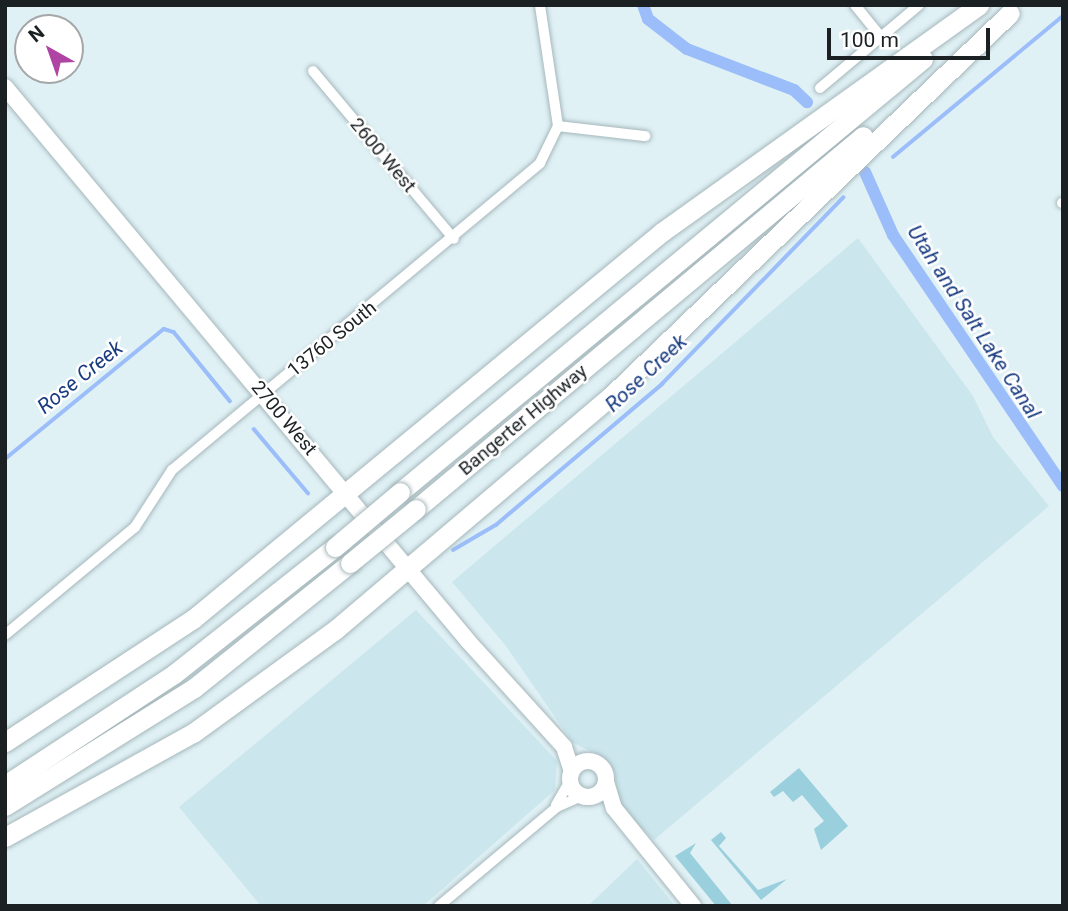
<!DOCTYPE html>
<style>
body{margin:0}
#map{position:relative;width:1068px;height:911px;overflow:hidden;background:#dff1f5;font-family:Roboto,sans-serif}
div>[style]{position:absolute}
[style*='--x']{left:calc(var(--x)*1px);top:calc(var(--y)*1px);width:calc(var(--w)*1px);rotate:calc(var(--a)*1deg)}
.built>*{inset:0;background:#cbe6ed}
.green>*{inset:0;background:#9acfdd}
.stream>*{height:3.5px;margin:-1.75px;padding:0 1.75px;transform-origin:1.75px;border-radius:1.75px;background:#9bbdf9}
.canal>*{height:12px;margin:-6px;padding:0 6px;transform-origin:6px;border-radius:6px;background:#9bbdf9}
.roads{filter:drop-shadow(0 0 2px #a6b7bb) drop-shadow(0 0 2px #a6b7bb)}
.minor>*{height:10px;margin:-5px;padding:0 5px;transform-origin:5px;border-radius:5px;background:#fff}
.secondary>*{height:16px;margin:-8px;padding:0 8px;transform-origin:8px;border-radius:8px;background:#fff}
.secondary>.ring{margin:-8px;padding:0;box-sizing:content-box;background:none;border:16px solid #fff;border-radius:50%}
.motorway>*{height:19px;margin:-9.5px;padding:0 9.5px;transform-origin:9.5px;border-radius:9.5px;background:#fff}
.bridges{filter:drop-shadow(0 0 2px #a6b7bb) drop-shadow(0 0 2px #a6b7bb)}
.motorway-bridge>*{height:19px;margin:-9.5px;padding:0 9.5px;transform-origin:9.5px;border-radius:9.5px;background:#fff}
span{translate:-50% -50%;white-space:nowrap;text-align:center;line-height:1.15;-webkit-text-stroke:5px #fff;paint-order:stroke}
.street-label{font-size:19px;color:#1b2123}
.water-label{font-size:21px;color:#1a3d82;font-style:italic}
.frame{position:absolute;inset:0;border:7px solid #1b2123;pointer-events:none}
.north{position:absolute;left:14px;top:14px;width:70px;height:70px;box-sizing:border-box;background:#fff;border:2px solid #a4a6a7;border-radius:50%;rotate:320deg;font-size:19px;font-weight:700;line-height:28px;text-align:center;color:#1b2123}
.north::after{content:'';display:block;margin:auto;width:24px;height:32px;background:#b044a5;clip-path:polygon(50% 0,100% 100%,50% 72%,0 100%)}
.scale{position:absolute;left:827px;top:28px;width:163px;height:32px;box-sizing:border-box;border:4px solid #1b2123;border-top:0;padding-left:9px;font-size:21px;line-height:24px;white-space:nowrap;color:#1b2123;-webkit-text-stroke:5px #fff;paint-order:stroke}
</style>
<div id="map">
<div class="built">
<div style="clip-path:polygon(858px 238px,973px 396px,993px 437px,1049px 506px,654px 840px,621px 809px,614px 772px,599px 755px,573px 743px,506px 646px,452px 582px)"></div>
<div style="clip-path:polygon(416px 610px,557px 761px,555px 790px,423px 906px,261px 906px,179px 807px)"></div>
<div style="clip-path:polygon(637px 859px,675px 906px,588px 906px)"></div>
</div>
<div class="green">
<div style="clip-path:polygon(799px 768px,848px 826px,821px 850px,814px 829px,824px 821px,802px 795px,793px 802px,783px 791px,774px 797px,770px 792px)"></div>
<div style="clip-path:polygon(721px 832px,726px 838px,719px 846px,758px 890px,787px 879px,761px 900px,711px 840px)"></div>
<div style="clip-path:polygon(696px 843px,690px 853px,732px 905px,716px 906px,675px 856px)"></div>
</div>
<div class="stream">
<div style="--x:893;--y:157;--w:221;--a:-39.7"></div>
<div style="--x:254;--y:429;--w:84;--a:49.8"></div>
<div style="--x:5;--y:459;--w:205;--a:-39.3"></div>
<div style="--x:164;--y:329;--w:10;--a:17"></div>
<div style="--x:174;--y:332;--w:89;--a:50.9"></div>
<div style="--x:453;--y:550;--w:50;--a:-30.2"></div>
<div style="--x:496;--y:525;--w:218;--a:-40.3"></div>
<div style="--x:662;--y:384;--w:260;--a:-45.8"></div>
</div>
<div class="canal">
<div style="--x:643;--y:5;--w:15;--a:70"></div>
<div style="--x:648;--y:19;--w:49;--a:37.6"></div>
<div style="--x:687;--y:49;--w:115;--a:21"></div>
<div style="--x:794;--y:90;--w:18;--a:43"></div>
<div style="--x:865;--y:172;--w:69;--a:66"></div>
<div style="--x:893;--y:235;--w:303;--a:55.9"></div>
</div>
<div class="roads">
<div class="minor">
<div style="--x:855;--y:5;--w:41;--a:50.9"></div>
<div style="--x:313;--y:71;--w:219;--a:50"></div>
<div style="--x:820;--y:88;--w:129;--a:-40"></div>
<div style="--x:558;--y:126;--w:88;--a:6.6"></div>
<div style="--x:1062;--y:203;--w:1;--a:0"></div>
<div style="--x:5;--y:635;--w:169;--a:-39.7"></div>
<div style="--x:135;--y:527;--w:68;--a:-57"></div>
<div style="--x:172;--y:470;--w:479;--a:-39.8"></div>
<div style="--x:540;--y:163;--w:41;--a:-64.1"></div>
<div style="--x:558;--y:126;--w:122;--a:-98.5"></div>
<div style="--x:556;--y:805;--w:28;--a:-60"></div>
<div style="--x:439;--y:906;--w:154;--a:-40"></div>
<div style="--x:557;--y:807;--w:27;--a:-24"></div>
</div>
<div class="secondary">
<div style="--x:5;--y:87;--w:722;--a:50.11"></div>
<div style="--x:468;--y:641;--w:143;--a:47.8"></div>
<div style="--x:564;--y:747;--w:25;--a:72"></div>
<div class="ring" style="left:570px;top:761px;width:20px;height:20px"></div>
<div style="--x:606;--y:782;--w:27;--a:73"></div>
<div style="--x:614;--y:808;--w:126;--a:51.1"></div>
</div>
<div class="motorway">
<div style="--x:400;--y:492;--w:679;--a:-39.62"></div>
<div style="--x:416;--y:509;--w:582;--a:-39.84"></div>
<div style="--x:5;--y:742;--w:225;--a:-33.2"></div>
<div style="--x:193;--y:619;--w:608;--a:-39.53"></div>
<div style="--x:662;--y:232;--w:390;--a:-35.6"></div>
<div style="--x:5;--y:785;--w:202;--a:-33.3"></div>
<div style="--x:174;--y:674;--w:205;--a:-38.3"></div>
<div style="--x:5;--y:806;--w:223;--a:-32"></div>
<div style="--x:194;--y:688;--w:200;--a:-38.7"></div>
<div style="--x:5;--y:837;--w:215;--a:-29"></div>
<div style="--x:193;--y:733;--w:177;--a:-36"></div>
<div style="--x:336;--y:629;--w:359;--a:-40.3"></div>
<div style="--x:610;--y:397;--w:554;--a:-43.83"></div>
</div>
</div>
<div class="bridges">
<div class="motorway-bridge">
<div style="--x:335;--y:547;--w:85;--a:-40.2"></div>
<div style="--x:350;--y:563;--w:85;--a:-39.3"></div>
</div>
</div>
<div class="street-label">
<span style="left:383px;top:155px;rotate:50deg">2600 West</span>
<span style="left:332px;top:339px;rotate:-39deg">13760 South</span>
<span style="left:284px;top:418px;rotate:50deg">2700 West</span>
<span style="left:523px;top:420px;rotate:-40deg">Bangerter Highway</span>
</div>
<div class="water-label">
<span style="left:974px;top:322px;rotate:57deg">Utah and Salt Lake Canal</span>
<span style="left:646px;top:373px;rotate:-43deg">Rose Creek</span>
<span style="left:80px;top:377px;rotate:-39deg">Rose Creek</span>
</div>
<div class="frame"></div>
<div class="north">N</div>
<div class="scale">100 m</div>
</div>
